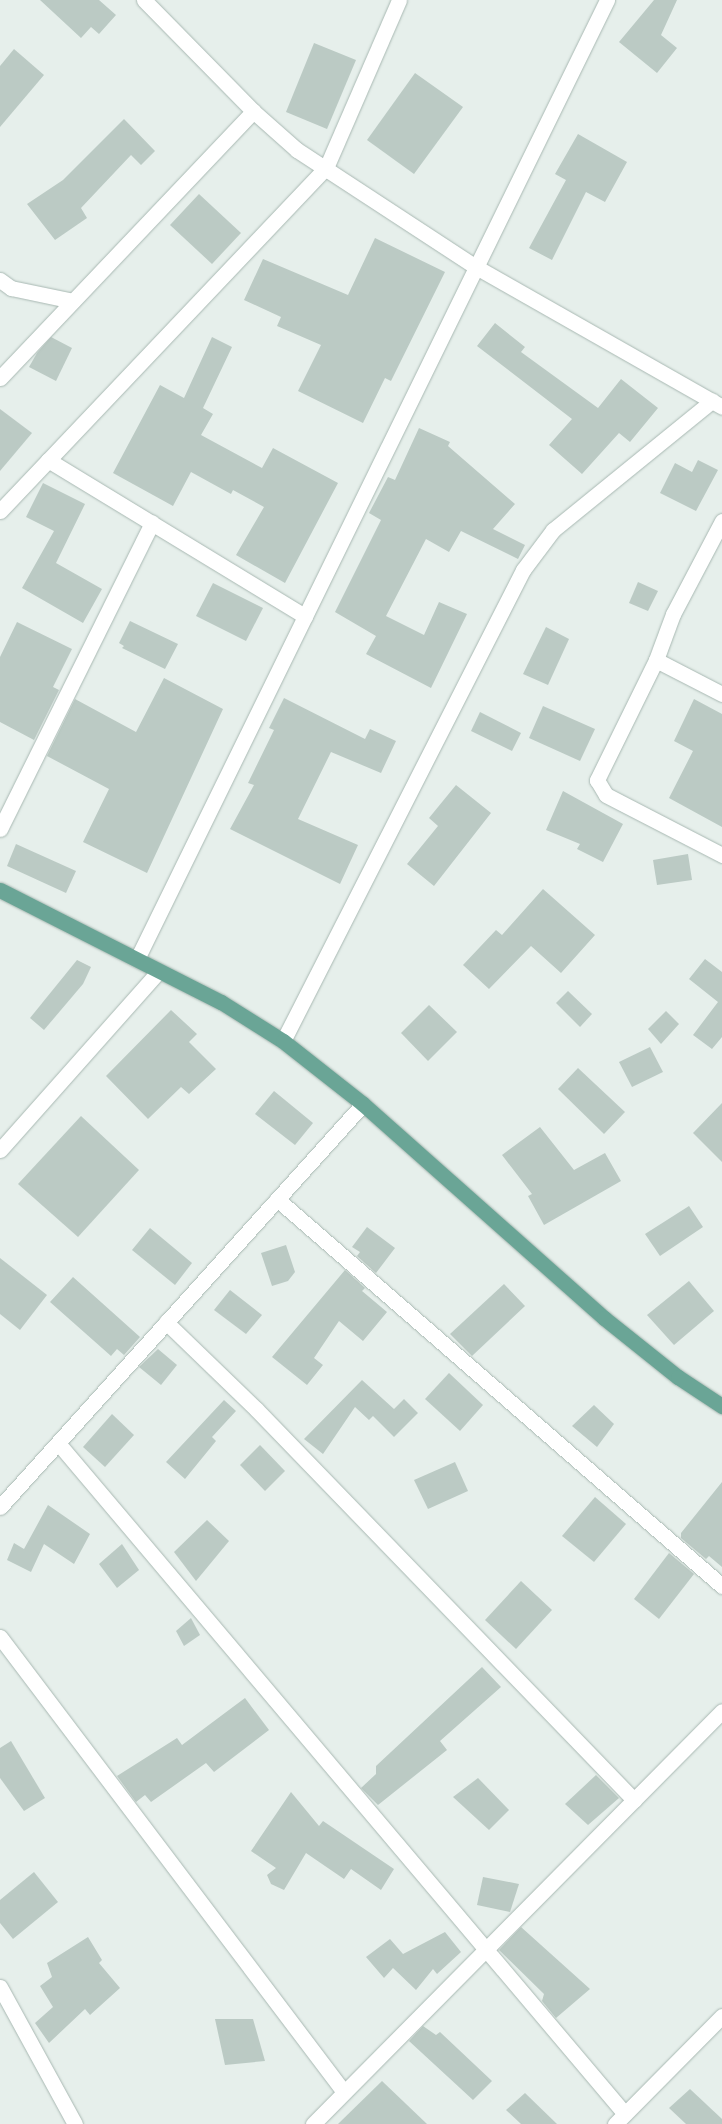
<!DOCTYPE html>
<style>
body{margin:0}
#map{position:relative;width:722px;height:2124px;overflow:hidden;background:#e6efeb;font-family:Manrope,sans-serif}
div>[style]{position:absolute}
[style*='--x']{left:calc(var(--x)*1px);top:calc(var(--y)*1px);width:calc(var(--w)*1px);rotate:calc(var(--a)*1deg)}
.building>*{inset:0;background:#bbcac4}
.roads{filter:drop-shadow(0 0 1px #a8b8b2) drop-shadow(0 0 1px #a8b8b2)}
.minor>*{height:15px;margin:-7.5px;padding:0 7.5px;transform-origin:7.5px;border-radius:7.5px;background:#fff}
.major>*{height:15px;margin:-7.5px;padding:0 7.5px;transform-origin:7.5px;border-radius:7.5px;background:#6aa596}
span{translate:-50% -50%;white-space:nowrap;text-align:center;line-height:1.15;-webkit-text-stroke:5px #f7fbf9;paint-order:stroke}
</style>
<div id="map">
<div class="building">
<div style="clip-path:polygon(40px 0,99px 0,116px 15px,99px 34px,91px 27px,81px 38px)"></div>
<div style="clip-path:polygon(654px 0,677px 0,661px 35px,677px 48px,657px 73px,619px 42px)"></div>
<div style="clip-path:polygon(314px 43px,356px 60px,327px 129px,286px 112px)"></div>
<div style="clip-path:polygon(14px 49px,44px 75px,0 127px,0 66px)"></div>
<div style="clip-path:polygon(415px 73px,463px 107px,414px 174px,367px 140px)"></div>
<div style="clip-path:polygon(124px 119px,155px 151px,141px 165px,131px 155px,81px 208px,87px 218px,55px 240px,27px 204px,63px 180px)"></div>
<div style="clip-path:polygon(578px 134px,627px 162px,605px 202px,586px 192px,552px 260px,529px 248px,566px 180px,555px 174px)"></div>
<div style="clip-path:polygon(199px 194px,241px 233px,212px 264px,170px 225px)"></div>
<div style="clip-path:polygon(375px 238px,445px 272px,391px 381px,385px 378px,363px 423px,298px 391px,321px 345px,277px 326px,281px 317px,244px 300px,263px 259px,348px 295px)"></div>
<div style="clip-path:polygon(495px 323px,525px 347px,521px 352px,598px 408px,621px 379px,658px 408px,630px 442px,619px 433px,582px 474px,549px 445px,572px 419px,477px 346px)"></div>
<div style="clip-path:polygon(51px 337px,72px 348px,56px 381px,29px 367px,37px 353px)"></div>
<div style="clip-path:polygon(212px 337px,232px 347px,203px 408px,213px 414px,201px 435px,262px 468px,273px 448px,338px 483px,285px 583px,236px 555px,264px 507px,233px 490px,231px 494px,191px 472px,173px 506px,113px 473px,160px 385px,184px 398px)"></div>
<div style="clip-path:polygon(0 409px,32px 433px,0 471px)"></div>
<div style="clip-path:polygon(419px 428px,450px 442px,448px 446px,515px 504px,493px 529px,525px 545px,518px 559px,461px 531px,449px 552px,426px 539px,386px 616px,424px 635px,439px 602px,467px 614px,431px 688px,366px 654px,376px 636px,335px 612px,381px 520px,369px 513px,388px 477px,395px 480px)"></div>
<div style="clip-path:polygon(698px 460px,718px 470px,696px 511px,660px 493px,675px 463px,692px 472px)"></div>
<div style="clip-path:polygon(43px 483px,85px 504px,56px 563px,102px 589px,83px 623px,22px 588px,54px 531px,26px 517px)"></div>
<div style="clip-path:polygon(638px 582px,658px 591px,648px 611px,629px 603px)"></div>
<div style="clip-path:polygon(213px 583px,263px 608px,246px 641px,196px 616px)"></div>
<div style="clip-path:polygon(130px 621px,178px 644px,165px 669px,122px 648px,124px 646px,119px 643px)"></div>
<div style="clip-path:polygon(17px 622px,72px 649px,53px 687px,59px 690px,34px 740px,0 722px,0 657px)"></div>
<div style="clip-path:polygon(546px 627px,569px 639px,548px 685px,523px 674px)"></div>
<div style="clip-path:polygon(164px 678px,223px 709px,147px 873px,83px 842px,109px 789px,47px 756px,75px 699px,136px 732px)"></div>
<div style="clip-path:polygon(284px 698px,365px 739px,370px 729px,396px 741px,381px 773px,331px 752px,298px 819px,358px 845px,340px 884px,230px 829px,254px 785px,248px 783px,274px 730px,269px 728px)"></div>
<div style="clip-path:polygon(694px 699px,722px 714px,722px 827px,669px 798px,693px 751px,674px 741px)"></div>
<div style="clip-path:polygon(543px 706px,595px 729px,580px 761px,529px 738px)"></div>
<div style="clip-path:polygon(480px 712px,521px 733px,512px 751px,471px 731px)"></div>
<div style="clip-path:polygon(456px 785px,491px 813px,434px 886px,407px 864px,438px 826px,429px 818px)"></div>
<div style="clip-path:polygon(563px 791px,623px 824px,603px 862px,577px 849px,580px 844px,546px 830px)"></div>
<div style="clip-path:polygon(16px 844px,76px 871px,66px 893px,7px 866px)"></div>
<div style="clip-path:polygon(688px 854px,692px 880px,657px 885px,653px 860px)"></div>
<div style="clip-path:polygon(543px 889px,595px 935px,561px 973px,531px 946px,489px 989px,463px 965px,496px 930px,502px 935px)"></div>
<div style="clip-path:polygon(705px 959px,722px 972px,722px 1037px,712px 1049px,693px 1035px,718px 1002px,689px 979px)"></div>
<div style="clip-path:polygon(77px 960px,91px 967px,83px 984px,44px 1030px,30px 1018px)"></div>
<div style="clip-path:polygon(568px 991px,592px 1014px,580px 1027px,556px 1003px)"></div>
<div style="clip-path:polygon(429px 1005px,457px 1032px,428px 1061px,401px 1033px)"></div>
<div style="clip-path:polygon(171px 1010px,197px 1034px,189px 1042px,216px 1069px,189px 1094px,181px 1087px,148px 1119px,106px 1076px)"></div>
<div style="clip-path:polygon(666px 1011px,679px 1024px,661px 1044px,648px 1029px)"></div>
<div style="clip-path:polygon(650px 1047px,663px 1072px,632px 1087px,619px 1062px)"></div>
<div style="clip-path:polygon(578px 1068px,625px 1112px,604px 1134px,558px 1089px)"></div>
<div style="clip-path:polygon(274px 1091px,313px 1123px,295px 1145px,255px 1114px)"></div>
<div style="clip-path:polygon(722px 1103px,722px 1162px,693px 1133px)"></div>
<div style="clip-path:polygon(81px 1116px,139px 1170px,78px 1237px,18px 1184px)"></div>
<div style="clip-path:polygon(540px 1127px,574px 1170px,605px 1153px,621px 1181px,544px 1225px,528px 1196px,532px 1194px,502px 1155px)"></div>
<div style="clip-path:polygon(689px 1206px,703px 1227px,660px 1256px,645px 1234px)"></div>
<div style="clip-path:polygon(367px 1227px,395px 1248px,376px 1273px,357px 1256px,360px 1252px,352px 1247px)"></div>
<div style="clip-path:polygon(150px 1228px,192px 1263px,175px 1285px,132px 1250px)"></div>
<div style="clip-path:polygon(286px 1245px,295px 1272px,288px 1281px,272px 1286px,261px 1253px)"></div>
<div style="clip-path:polygon(0 1258px,47px 1295px,20px 1330px,0 1314px)"></div>
<div style="clip-path:polygon(345px 1270px,365px 1288px,362px 1291px,387px 1312px,363px 1341px,339px 1321px,314px 1358px,323px 1365px,307px 1385px,272px 1357px)"></div>
<div style="clip-path:polygon(73px 1277px,140px 1337px,124px 1355px,117px 1349px,111px 1356px,50px 1302px)"></div>
<div style="clip-path:polygon(689px 1281px,714px 1311px,674px 1345px,647px 1315px)"></div>
<div style="clip-path:polygon(504px 1284px,525px 1306px,472px 1356px,450px 1334px)"></div>
<div style="clip-path:polygon(230px 1290px,262px 1315px,246px 1334px,214px 1310px)"></div>
<div style="clip-path:polygon(158px 1349px,177px 1365px,161px 1385px,139px 1367px)"></div>
<div style="clip-path:polygon(449px 1373px,483px 1405px,460px 1431px,425px 1399px)"></div>
<div style="clip-path:polygon(362px 1380px,394px 1409px,404px 1399px,418px 1413px,394px 1437px,373px 1416px,369px 1420px,355px 1407px,323px 1454px,304px 1439px)"></div>
<div style="clip-path:polygon(224px 1400px,236px 1411px,212px 1437px,216px 1441px,185px 1479px,166px 1462px)"></div>
<div style="clip-path:polygon(594px 1405px,614px 1424px,597px 1447px,572px 1426px)"></div>
<div style="clip-path:polygon(112px 1414px,134px 1435px,105px 1467px,83px 1447px)"></div>
<div style="clip-path:polygon(260px 1445px,285px 1471px,265px 1491px,240px 1465px)"></div>
<div style="clip-path:polygon(455px 1462px,468px 1491px,428px 1509px,414px 1480px)"></div>
<div style="clip-path:polygon(722px 1482px,722px 1567px,709px 1556px,706px 1559px,681px 1538px,681px 1533px)"></div>
<div style="clip-path:polygon(595px 1497px,626px 1524px,594px 1562px,562px 1536px)"></div>
<div style="clip-path:polygon(48px 1505px,90px 1534px,74px 1564px,44px 1544px,31px 1572px,7px 1560px,14px 1543px,24px 1549px)"></div>
<div style="clip-path:polygon(207px 1520px,229px 1541px,196px 1581px,174px 1552px)"></div>
<div style="clip-path:polygon(122px 1544px,139px 1570px,117px 1588px,99px 1564px)"></div>
<div style="clip-path:polygon(669px 1553px,694px 1574px,659px 1619px,634px 1599px)"></div>
<div style="clip-path:polygon(521px 1581px,552px 1610px,516px 1649px,485px 1620px)"></div>
<div style="clip-path:polygon(191px 1618px,200px 1635px,184px 1646px,176px 1631px)"></div>
<div style="clip-path:polygon(482px 1667px,501px 1687px,440px 1741px,447px 1750px,378px 1805px,361px 1788px,376px 1774px,376px 1766px)"></div>
<div style="clip-path:polygon(245px 1698px,269px 1730px,214px 1772px,206px 1763px,151px 1802px,145px 1795px,136px 1802px,117px 1776px,177px 1738px,182px 1745px)"></div>
<div style="clip-path:polygon(11px 1741px,45px 1798px,24px 1811px,0 1778px,0 1748px)"></div>
<div style="clip-path:polygon(596px 1775px,619px 1798px,588px 1825px,565px 1804px)"></div>
<div style="clip-path:polygon(478px 1778px,509px 1810px,489px 1830px,453px 1797px)"></div>
<div style="clip-path:polygon(291px 1792px,319px 1826px,323px 1821px,394px 1869px,381px 1890px,351px 1869px,344px 1879px,306px 1853px,284px 1890px,271px 1884px,267px 1875px,276px 1868px,251px 1851px)"></div>
<div style="clip-path:polygon(34px 1872px,58px 1902px,13px 1939px,0 1923px,0 1900px)"></div>
<div style="clip-path:polygon(483px 1877px,519px 1884px,510px 1912px,477px 1905px)"></div>
<div style="clip-path:polygon(521px 1927px,590px 1989px,556px 2018px,542px 2001px,544px 1994px,499px 1950px)"></div>
<div style="clip-path:polygon(445px 1932px,461px 1952px,437px 1974px,433px 1969px,416px 1990px,393px 1968px,384px 1978px,366px 1957px,390px 1939px,403px 1954px)"></div>
<div style="clip-path:polygon(88px 1937px,102px 1960px,99px 1963px,120px 1988px,90px 2015px,85px 2009px,49px 2043px,35px 2023px,53px 2007px,40px 1986px,52px 1977px,47px 1963px)"></div>
<div style="clip-path:polygon(215px 2019px,253px 2019px,265px 2061px,225px 2065px)"></div>
<div style="clip-path:polygon(423px 2026px,436px 2035px,440px 2032px,492px 2081px,473px 2100px,409px 2041px)"></div>
<div style="clip-path:polygon(382px 2081px,427px 2124px,338px 2124px)"></div>
<div style="clip-path:polygon(690px 2089px,722px 2119px,722px 2124px,686px 2124px,669px 2108px)"></div>
<div style="clip-path:polygon(525px 2093px,557px 2124px,521px 2124px,506px 2110px)"></div>
</div>
<div class="roads">
<div class="minor">
<div style="--x:144;--y:0;--w:156;--a:45.5"></div>
<div style="--x:253;--y:111;--w:59;--a:41.6"></div>
<div style="--x:297;--y:150;--w:214;--a:33.2"></div>
<div style="--x:476;--y:267;--w:283;--a:29.6"></div>
<div style="--x:0;--y:280;--w:14;--a:36"></div>
<div style="--x:11;--y:288;--w:63;--a:11.8"></div>
<div style="--x:0;--y:378;--w:368;--a:-46.5"></div>
<div style="--x:48;--y:460;--w:301;--a:31.3"></div>
<div style="--x:0;--y:511;--w:473;--a:-46.5"></div>
<div style="--x:326;--y:168;--w:183;--a:-66.5"></div>
<div style="--x:722;--y:521;--w:105;--a:117.8"></div>
<div style="--x:673;--y:614;--w:49;--a:110.3"></div>
<div style="--x:656;--y:660;--w:134;--a:116.2"></div>
<div style="--x:597;--y:780;--w:17;--a:59"></div>
<div style="--x:606;--y:795;--w:131;--a:27.3"></div>
<div style="--x:656;--y:660;--w:74;--a:27.3"></div>
<div style="--x:0;--y:829;--w:342;--a:-63.6"></div>
<div style="--x:137;--y:959;--w:1068;--a:-63.89"></div>
<div style="--x:283;--y:1041;--w:529;--a:-63"></div>
<div style="--x:523;--y:570;--w:50;--a:-53.1"></div>
<div style="--x:553;--y:530;--w:205;--a:-39.1"></div>
<div style="--x:0;--y:1150;--w:239;--a:-48.4"></div>
<div style="--x:277;--y:1199;--w:590;--a:41.01"></div>
<div style="--x:166;--y:1322;--w:125;--a:44"></div>
<div style="--x:256;--y:1409;--w:544;--a:45.97"></div>
<div style="--x:58;--y:1443;--w:878;--a:49.8"></div>
<div style="--x:0;--y:1507;--w:542;--a:-47.99"></div>
<div style="--x:0;--y:1637;--w:570;--a:52.91"></div>
<div style="--x:0;--y:1987;--w:156;--a:61.3"></div>
<div style="--x:313;--y:2124;--w:581;--a:-45.28"></div>
<div style="--x:615;--y:2124;--w:152;--a:-45.3"></div>
</div>
<div class="major">
<div style="--x:0;--y:890;--w:248;--a:26.9"></div>
<div style="--x:221;--y:1002;--w:73;--a:32.2"></div>
<div style="--x:283;--y:1041;--w:102;--a:38.2"></div>
<div style="--x:363;--y:1104;--w:322;--a:41.6"></div>
<div style="--x:604;--y:1318;--w:95;--a:38.6"></div>
<div style="--x:678;--y:1377;--w:53;--a:33.4"></div>
</div>
</div>
</div>
